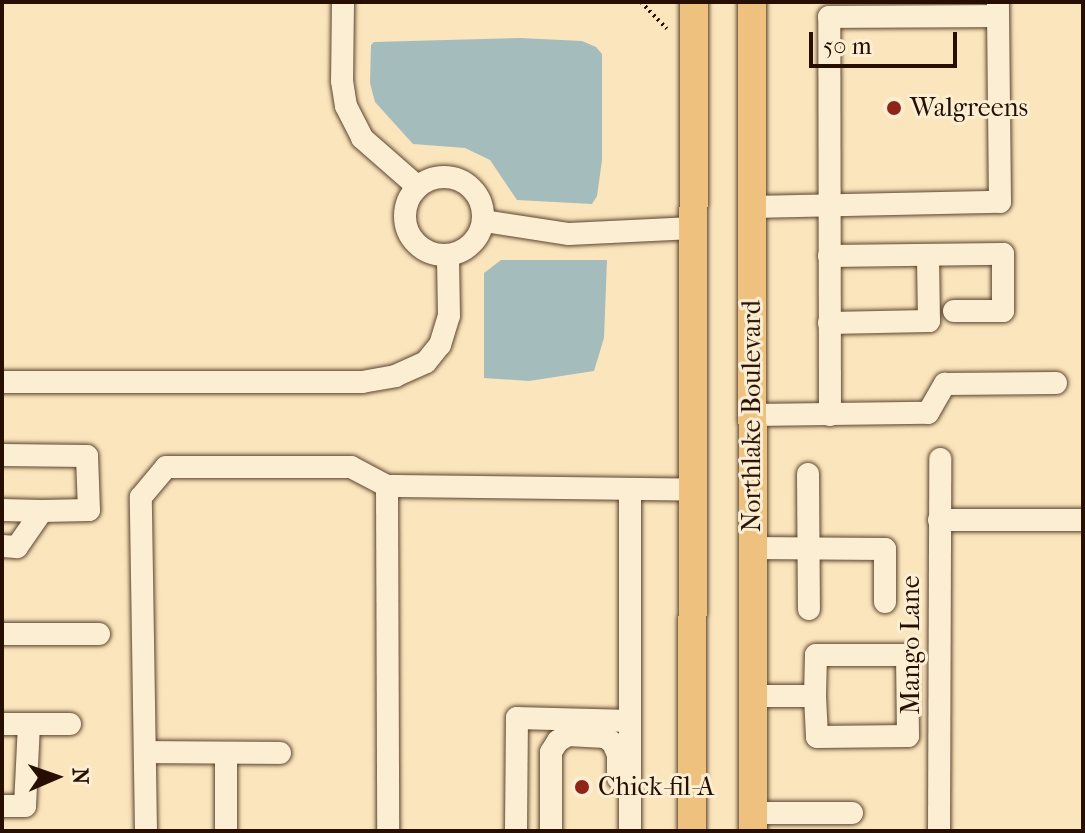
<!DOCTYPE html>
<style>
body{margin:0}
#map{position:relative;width:1085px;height:833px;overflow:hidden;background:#fbe5bc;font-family:"IM FELL French Canon",serif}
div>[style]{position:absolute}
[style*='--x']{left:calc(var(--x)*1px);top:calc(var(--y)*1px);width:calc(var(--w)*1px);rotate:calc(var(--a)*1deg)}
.water>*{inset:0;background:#a5bcbd}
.path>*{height:4px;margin-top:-2px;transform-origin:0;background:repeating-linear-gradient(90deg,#260f00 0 2px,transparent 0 6px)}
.roads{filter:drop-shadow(0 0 2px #5b442f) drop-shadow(0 0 2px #5b442f)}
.minor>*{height:22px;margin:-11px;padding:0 11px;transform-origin:11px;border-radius:11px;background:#fceed3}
.minor>.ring{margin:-11px;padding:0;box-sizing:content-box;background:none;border:22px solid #fceed3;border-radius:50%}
.major>*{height:28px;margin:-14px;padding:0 14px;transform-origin:14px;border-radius:14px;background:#eec27e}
.dots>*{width:22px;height:22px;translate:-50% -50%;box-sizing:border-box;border:4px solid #fceed3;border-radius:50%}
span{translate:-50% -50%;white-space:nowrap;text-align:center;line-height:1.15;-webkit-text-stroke:6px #fceed3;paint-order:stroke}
.poi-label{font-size:26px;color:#260f00}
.left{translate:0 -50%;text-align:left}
.street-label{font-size:26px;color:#260f00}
.frame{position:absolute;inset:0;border:4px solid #260f00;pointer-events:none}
.north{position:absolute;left:16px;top:737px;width:80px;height:80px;-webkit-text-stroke:6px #fceed3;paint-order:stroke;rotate:88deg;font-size:22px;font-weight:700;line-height:32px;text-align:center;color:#260f00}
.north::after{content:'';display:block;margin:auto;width:28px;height:36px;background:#260f00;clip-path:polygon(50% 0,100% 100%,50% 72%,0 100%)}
.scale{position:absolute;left:809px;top:32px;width:148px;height:36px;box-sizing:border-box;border:4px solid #260f00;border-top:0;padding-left:10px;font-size:24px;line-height:28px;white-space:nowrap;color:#260f00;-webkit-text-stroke:6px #fceed3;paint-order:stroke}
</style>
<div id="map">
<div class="water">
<div style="clip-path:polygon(520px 38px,582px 41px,596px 47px,602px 54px,602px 160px,597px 196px,592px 204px,517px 200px,490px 160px,465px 148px,413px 144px,375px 102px,370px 83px,371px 45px,374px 42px)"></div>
<div style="clip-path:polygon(501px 260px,607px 260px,604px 338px,594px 371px,529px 381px,484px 378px,484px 273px)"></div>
</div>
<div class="path">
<div style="--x:641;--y:2;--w:37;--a:46"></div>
</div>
<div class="roads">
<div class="minor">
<div style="--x:343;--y:2;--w:79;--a:90.7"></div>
<div style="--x:342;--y:81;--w:25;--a:81"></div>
<div style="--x:346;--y:106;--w:36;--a:63"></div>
<div style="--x:362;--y:138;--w:74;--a:41.2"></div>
<div class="ring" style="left:405px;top:177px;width:56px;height:56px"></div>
<div style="--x:751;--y:207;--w:249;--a:-1.2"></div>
<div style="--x:1000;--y:202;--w:199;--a:-90.6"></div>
<div style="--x:484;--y:221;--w:86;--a:8.7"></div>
<div style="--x:569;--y:234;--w:124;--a:-2.8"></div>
<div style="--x:829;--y:256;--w:174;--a:-0.7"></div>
<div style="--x:1003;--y:254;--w:57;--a:90"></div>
<div style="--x:1003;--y:311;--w:49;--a:180"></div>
<div style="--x:829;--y:323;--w:100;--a:-1.1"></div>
<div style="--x:929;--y:321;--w:66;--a:-90.9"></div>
<div style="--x:2;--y:382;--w:360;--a:0"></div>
<div style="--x:362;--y:382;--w:34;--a:-10"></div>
<div style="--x:395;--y:376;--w:34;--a:-24"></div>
<div style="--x:426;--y:362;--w:22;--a:-51"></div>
<div style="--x:440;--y:345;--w:30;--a:-73"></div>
<div style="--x:449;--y:316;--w:60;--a:-91"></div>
<div style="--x:752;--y:415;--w:176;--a:-0.7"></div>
<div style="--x:928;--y:413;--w:34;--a:-60"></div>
<div style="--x:945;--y:384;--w:111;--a:-0.5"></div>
<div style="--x:830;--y:415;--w:398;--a:-90.1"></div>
<div style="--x:829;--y:17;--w:169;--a:-0.3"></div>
<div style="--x:2;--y:455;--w:85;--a:0.7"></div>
<div style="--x:87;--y:456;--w:54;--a:87.9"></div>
<div style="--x:89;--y:510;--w:47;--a:178.8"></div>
<div style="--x:42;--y:511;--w:44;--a:124.8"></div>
<div style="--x:17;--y:547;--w:15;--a:-176"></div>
<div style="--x:808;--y:474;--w:135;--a:89.6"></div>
<div style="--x:387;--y:486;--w:306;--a:0.7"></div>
<div style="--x:630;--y:489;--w:232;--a:90"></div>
<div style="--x:2;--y:510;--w:40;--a:1.4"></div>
<div style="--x:939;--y:520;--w:144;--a:0"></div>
<div style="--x:752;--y:548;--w:133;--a:0.4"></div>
<div style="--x:885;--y:549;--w:53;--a:90"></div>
<div style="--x:2;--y:634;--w:97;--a:0"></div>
<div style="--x:753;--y:696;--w:62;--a:0"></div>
<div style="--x:815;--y:696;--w:41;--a:87.2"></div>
<div style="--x:817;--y:737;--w:91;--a:-0.6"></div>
<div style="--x:908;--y:736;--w:81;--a:-90.7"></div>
<div style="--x:907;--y:655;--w:91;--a:180"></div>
<div style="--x:816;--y:655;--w:41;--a:91.4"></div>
<div style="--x:2;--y:724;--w:68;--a:0"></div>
<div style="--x:145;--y:752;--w:135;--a:0.4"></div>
<div style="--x:226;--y:753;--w:78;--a:90"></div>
<div style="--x:2;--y:806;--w:23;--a:0"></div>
<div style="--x:25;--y:806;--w:82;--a:-87.2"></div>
<div style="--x:753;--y:813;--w:99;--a:0"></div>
<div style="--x:146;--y:831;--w:334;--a:-90.9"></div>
<div style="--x:141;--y:497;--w:39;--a:-50"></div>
<div style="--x:166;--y:467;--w:185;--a:0"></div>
<div style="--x:351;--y:467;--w:41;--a:27.8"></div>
<div style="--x:387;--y:486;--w:345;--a:89.8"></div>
<div style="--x:516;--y:831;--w:113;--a:-89.5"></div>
<div style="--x:517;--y:718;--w:113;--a:1.5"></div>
<div style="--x:630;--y:721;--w:110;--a:90"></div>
<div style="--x:551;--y:831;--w:79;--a:-90"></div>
<div style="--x:551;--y:752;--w:13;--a:-58"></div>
<div style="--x:558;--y:741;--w:12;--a:-31"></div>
<div style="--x:568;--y:735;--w:37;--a:3"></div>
<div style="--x:605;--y:737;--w:10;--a:37"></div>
<div style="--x:613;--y:743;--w:13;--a:67"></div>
<div style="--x:618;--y:755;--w:23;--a:90"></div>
<div style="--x:939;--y:831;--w:372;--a:-89.8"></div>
</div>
<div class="major">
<div style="--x:752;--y:2;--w:829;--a:89.93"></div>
<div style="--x:692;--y:831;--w:829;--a:-89.86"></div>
</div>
</div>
<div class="dots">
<div style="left:894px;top:108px;background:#8f2418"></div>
<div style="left:582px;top:787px;background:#8f2418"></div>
</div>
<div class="poi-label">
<span class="left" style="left:910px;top:108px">Walgreens</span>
<span class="left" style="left:598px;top:787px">Chick-fil-A</span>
</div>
<div class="street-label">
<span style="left:752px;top:416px;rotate:-90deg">Northlake Boulevard</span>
<span style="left:911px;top:645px;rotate:-90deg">Mango Lane</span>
</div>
<div class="frame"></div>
<div class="north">N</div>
<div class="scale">50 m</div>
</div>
